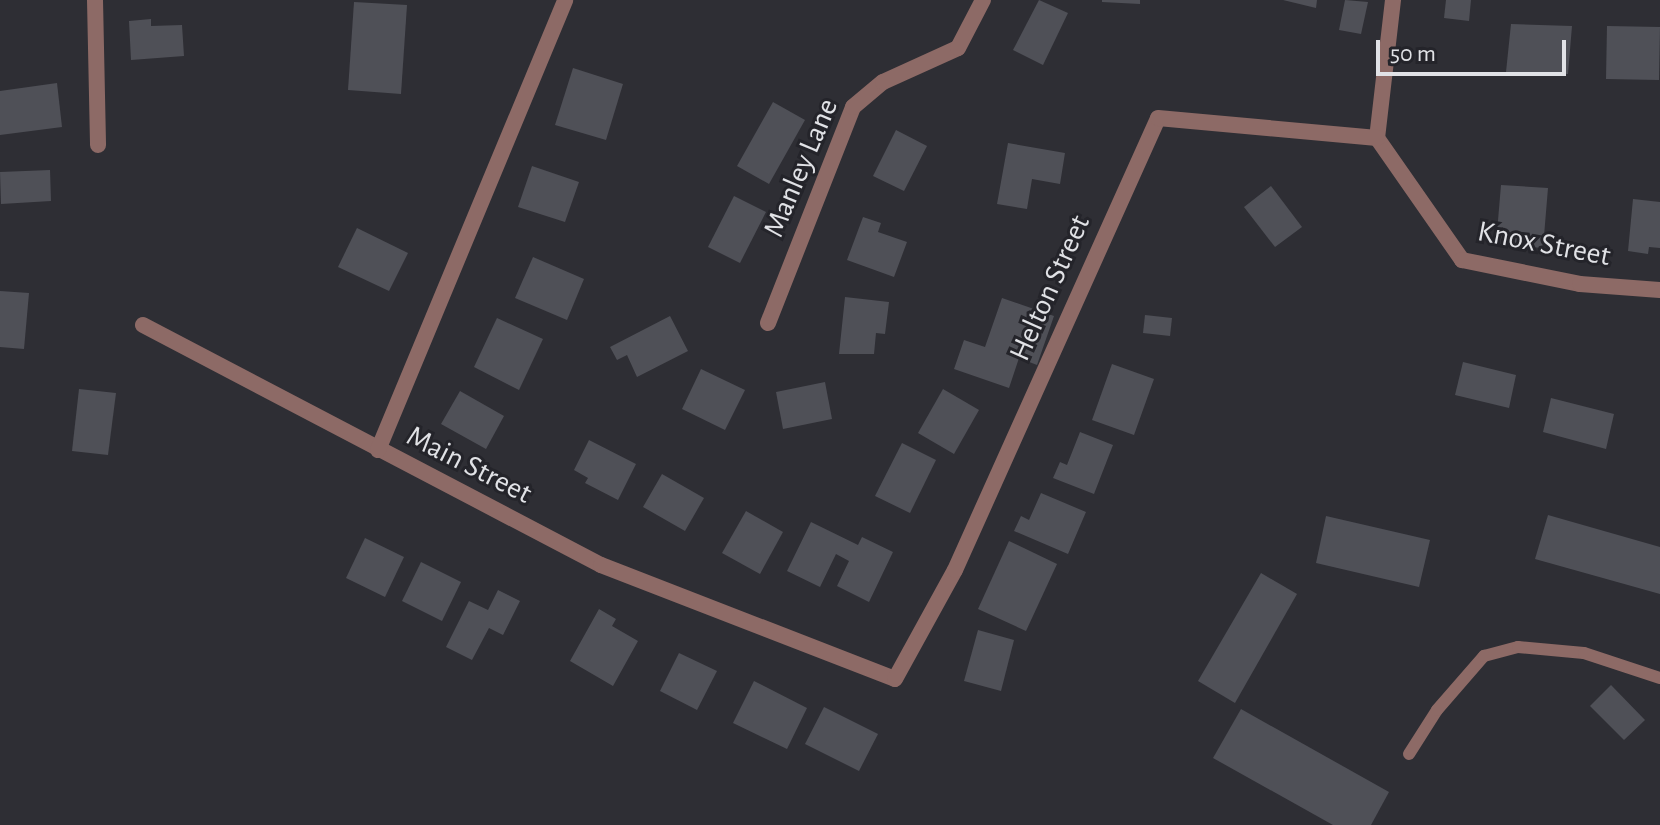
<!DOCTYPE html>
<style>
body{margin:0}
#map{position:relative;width:1660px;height:825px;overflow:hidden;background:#2e2e34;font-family:"Alegreya Sans",sans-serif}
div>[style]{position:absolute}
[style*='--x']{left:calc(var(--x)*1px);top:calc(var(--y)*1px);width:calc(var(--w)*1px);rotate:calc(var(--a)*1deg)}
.building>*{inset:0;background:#4f5057}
.lane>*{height:12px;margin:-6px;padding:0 6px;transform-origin:6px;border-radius:6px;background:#8d6a66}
.street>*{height:16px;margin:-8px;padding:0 8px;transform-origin:8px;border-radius:8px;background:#8d6a66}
span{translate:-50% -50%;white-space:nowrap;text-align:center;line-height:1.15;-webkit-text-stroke:6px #24242a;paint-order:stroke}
.street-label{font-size:30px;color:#e1e2e6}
.scale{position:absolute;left:1376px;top:40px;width:190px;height:36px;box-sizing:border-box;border:4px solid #e1e2e6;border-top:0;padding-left:10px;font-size:24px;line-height:28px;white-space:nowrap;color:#e1e2e6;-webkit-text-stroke:6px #24242a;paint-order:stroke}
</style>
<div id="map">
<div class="building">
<div style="clip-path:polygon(1039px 0,1068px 13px,1043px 65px,1013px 50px)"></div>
<div style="clip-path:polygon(1102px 0,1140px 0,1140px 4px,1102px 2px)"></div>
<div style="clip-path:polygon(1283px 0,1317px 0,1316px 8px)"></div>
<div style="clip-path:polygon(1345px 0,1368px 2px,1361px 34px,1339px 30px)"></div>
<div style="clip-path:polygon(1446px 0,1471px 0,1469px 21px,1444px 18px)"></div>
<div style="clip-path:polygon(354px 2px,407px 5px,401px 94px,348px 90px)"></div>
<div style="clip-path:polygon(151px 19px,151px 26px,182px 25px,184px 56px,131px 60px,129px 21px)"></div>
<div style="clip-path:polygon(1511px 24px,1572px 26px,1568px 74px,1506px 72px)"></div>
<div style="clip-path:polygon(1607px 26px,1660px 27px,1659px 80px,1606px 79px)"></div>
<div style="clip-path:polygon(573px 68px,623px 84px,606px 140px,555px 125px)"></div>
<div style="clip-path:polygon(57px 83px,62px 127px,0 135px,0 91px)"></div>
<div style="clip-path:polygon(773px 102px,805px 120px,769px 184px,737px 166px)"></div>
<div style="clip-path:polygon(896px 130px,927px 146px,904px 191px,873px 176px)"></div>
<div style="clip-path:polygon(1008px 143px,1065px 153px,1060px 184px,1032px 179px,1027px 209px,997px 204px)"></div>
<div style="clip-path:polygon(532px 166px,579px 182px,565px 222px,518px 207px)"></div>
<div style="clip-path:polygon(50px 170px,51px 201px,1px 204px,0 172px)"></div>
<div style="clip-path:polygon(1501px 185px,1548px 188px,1543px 248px,1496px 244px)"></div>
<div style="clip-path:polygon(1271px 186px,1302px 227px,1275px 247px,1244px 207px)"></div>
<div style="clip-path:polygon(734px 196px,766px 212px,740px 263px,708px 247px)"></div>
<div style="clip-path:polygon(1633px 199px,1660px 202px,1660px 248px,1649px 247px,1648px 254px,1628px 251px)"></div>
<div style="clip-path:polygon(863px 217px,881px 223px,878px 232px,907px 242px,894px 277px,847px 260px)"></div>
<div style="clip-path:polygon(357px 228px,408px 253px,389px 291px,338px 267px)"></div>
<div style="clip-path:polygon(533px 257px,584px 279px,567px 320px,515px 298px)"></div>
<div style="clip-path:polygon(0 291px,29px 293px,24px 349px,0 347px)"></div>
<div style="clip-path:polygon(845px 297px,889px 302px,885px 334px,876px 333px,874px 354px,839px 354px)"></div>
<div style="clip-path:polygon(1002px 298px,1054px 316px,1037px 365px,1019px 358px,1009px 388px,954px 369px,964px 340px,985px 347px)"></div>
<div style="clip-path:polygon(1145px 315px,1172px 318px,1170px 336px,1143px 333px)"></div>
<div style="clip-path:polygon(670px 316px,688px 351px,637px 377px,627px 355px,617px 360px,610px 347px)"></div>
<div style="clip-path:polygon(497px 318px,543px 339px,519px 390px,474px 367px)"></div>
<div style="clip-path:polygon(1463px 362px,1516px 375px,1509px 408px,1455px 395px)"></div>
<div style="clip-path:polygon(1112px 364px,1154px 379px,1134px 435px,1092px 420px)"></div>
<div style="clip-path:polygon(701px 369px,745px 390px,725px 430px,682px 409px)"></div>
<div style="clip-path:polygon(825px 382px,832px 419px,783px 429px,776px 392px)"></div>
<div style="clip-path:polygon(79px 389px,116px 393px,108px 455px,72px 451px)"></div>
<div style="clip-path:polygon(943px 389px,979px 410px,954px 454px,918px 433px)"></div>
<div style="clip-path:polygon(460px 391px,504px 416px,486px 449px,441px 424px)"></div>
<div style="clip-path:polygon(1551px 398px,1614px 414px,1606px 449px,1543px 432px)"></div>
<div style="clip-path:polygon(1080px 432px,1113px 445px,1094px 494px,1053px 478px,1060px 462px,1067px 465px)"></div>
<div style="clip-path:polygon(589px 440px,636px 464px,618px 500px,585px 483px,588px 478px,574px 470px)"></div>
<div style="clip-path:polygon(902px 443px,936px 460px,910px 513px,875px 496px)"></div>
<div style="clip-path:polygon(662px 474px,704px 498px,685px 531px,643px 507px)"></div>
<div style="clip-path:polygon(1041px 493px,1086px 512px,1068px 554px,1014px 531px,1021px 516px,1029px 520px)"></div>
<div style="clip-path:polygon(746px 511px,783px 532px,760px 574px,722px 553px)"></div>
<div style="clip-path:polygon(1548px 515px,1660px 547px,1660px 594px,1535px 559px)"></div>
<div style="clip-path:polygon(1326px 516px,1430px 540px,1419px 587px,1316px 563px)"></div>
<div style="clip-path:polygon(811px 522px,858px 545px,862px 537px,893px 552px,869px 602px,837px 586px,849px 561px,836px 554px,820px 587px,787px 571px)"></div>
<div style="clip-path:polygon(365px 538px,404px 557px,385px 597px,346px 578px)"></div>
<div style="clip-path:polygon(1009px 541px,1057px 564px,1026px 631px,978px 609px)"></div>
<div style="clip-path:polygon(421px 562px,461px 582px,442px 621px,402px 601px)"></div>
<div style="clip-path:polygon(1261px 573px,1297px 594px,1235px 703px,1198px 681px)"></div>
<div style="clip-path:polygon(498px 590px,520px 601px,503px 635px,489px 628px,472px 660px,446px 647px,469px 601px,488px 610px)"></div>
<div style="clip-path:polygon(599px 609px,616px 619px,612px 626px,638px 641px,613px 686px,570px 661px)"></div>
<div style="clip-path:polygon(978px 630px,1014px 640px,1001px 691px,964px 681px)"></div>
<div style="clip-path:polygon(679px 653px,717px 671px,697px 710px,660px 691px)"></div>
<div style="clip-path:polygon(754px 681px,807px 708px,787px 749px,733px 723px)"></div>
<div style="clip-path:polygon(1611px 685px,1645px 720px,1624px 740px,1590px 706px)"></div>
<div style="clip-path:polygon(824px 707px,878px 734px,859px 771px,805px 744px)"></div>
<div style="clip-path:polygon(1241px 709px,1389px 792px,1371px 825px,1333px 825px,1213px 758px)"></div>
</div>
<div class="lane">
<div style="--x:1409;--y:754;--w:52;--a:-57.5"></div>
<div style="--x:1437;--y:710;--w:72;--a:-49"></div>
<div style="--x:1484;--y:656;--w:35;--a:-15"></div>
<div style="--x:1518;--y:647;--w:66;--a:5.2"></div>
<div style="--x:1584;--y:653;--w:80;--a:18.2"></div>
</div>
<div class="street">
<div style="--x:95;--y:0;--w:145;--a:88.8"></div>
<div style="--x:1393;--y:0;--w:139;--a:96.6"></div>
<div style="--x:1377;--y:138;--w:149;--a:55.1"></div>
<div style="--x:1462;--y:260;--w:120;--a:11.5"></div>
<div style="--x:1580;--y:284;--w:80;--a:4.3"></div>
<div style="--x:768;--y:323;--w:232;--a:-68.5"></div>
<div style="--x:853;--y:107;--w:39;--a:-40"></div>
<div style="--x:883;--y:82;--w:82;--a:-24.4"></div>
<div style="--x:958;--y:48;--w:54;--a:-62.5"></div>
<div style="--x:143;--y:325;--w:517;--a:27.66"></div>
<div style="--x:601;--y:565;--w:315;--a:21.2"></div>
<div style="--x:895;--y:679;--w:124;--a:-61.2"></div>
<div style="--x:955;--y:570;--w:495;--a:-65.8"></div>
<div style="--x:1158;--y:118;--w:220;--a:5.2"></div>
<div style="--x:378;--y:450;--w:487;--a:-67.4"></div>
</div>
<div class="street-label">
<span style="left:801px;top:168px;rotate:-67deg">Manley Lane</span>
<span style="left:1544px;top:244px;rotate:11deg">Knox Street</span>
<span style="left:1050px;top:288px;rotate:-66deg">Helton Street</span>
<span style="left:469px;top:465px;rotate:27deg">Main Street</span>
</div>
<div class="scale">50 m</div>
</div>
